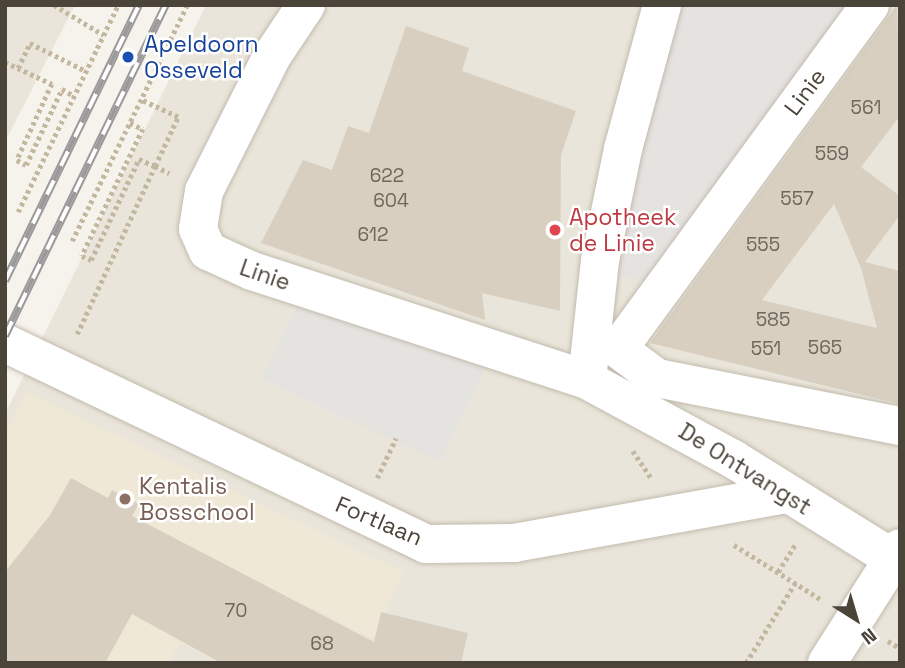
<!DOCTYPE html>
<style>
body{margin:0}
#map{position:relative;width:905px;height:668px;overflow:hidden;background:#f6f3ec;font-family:"Space Grotesk",sans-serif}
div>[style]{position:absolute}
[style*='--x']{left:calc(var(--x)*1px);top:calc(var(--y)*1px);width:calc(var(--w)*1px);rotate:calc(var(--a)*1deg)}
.residential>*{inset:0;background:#eae5da}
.education>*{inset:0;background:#efe8d6}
.parking>*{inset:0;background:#e5e3e0}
.building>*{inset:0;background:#d8cfc1}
.path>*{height:4.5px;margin-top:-2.25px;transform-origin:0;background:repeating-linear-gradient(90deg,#c4b79f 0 3.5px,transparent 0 7px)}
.roads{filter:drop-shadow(0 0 2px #c2bbae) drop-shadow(0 0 2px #c2bbae)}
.minor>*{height:38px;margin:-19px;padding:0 19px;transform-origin:19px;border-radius:19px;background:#fff}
.rail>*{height:8px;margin-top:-4px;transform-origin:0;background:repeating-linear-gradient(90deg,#fff 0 16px,#9a9a9a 0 32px);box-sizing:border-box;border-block:2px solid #9a9a9a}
.dots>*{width:19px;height:19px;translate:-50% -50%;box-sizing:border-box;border:4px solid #fff;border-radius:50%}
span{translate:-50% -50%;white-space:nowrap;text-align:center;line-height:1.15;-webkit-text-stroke:5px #fff;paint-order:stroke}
.number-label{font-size:19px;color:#6e675b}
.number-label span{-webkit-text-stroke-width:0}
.transit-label{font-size:23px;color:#164399}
.left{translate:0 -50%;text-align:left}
.street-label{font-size:23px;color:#4b4439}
.health-label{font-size:23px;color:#be3a42}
.education-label{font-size:23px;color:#785e54}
.frame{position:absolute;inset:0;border:7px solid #4b4439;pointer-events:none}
.north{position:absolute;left:821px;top:584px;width:70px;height:70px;-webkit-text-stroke:5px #fff;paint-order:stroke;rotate:143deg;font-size:19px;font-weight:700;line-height:28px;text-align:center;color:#4b4439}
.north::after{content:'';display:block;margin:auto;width:24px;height:32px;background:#4b4439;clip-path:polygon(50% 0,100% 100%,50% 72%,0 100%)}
</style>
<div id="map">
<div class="residential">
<div style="clip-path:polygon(5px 5px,75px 5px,5px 142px)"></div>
<div style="clip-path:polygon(206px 5px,900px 5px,900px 663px,5px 663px,5px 414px)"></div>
</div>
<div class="education">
<div style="clip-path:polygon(26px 392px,403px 572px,373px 639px,313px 608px,283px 663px,218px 663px,180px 642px,169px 663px,5px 663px,5px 435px)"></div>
</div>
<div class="parking">
<div style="clip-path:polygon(677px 5px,863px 5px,658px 283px,610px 274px)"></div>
<div style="clip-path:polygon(299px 302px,486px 366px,440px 462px,262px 379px)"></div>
</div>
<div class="building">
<div style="clip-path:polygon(evenodd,897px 5px,900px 116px,861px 167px,900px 196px,900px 215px,865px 262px,900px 271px,900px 404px,650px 343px,897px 5px,834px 204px,861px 268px,877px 328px,762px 300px,834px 204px)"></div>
<div style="clip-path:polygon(406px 26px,469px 48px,462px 71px,576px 111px,561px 155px,560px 311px,482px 293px,485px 320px,261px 243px,303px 160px,332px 170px,348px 126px,369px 133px)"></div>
<div style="clip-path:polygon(71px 478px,108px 498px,112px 490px,139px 504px,132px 516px,374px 642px,381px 612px,468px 633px,461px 663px,221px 663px,132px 614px,105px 663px,5px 663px,5px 572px,50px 515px)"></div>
</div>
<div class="path">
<div style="--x:54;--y:5;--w:58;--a:31"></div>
<div style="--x:5;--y:62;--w:52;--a:25.1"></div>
<div style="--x:52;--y:84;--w:84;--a:114.7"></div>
<div style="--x:17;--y:160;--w:10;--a:29"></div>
<div style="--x:26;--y:165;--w:84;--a:-64.7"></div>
<div style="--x:62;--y:89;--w:14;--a:30"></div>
<div style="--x:18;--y:68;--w:28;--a:-64"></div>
<div style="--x:30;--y:43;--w:63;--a:26.6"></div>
<div style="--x:130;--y:123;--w:14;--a:25"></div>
<div style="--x:143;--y:129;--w:141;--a:115.7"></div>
<div style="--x:82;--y:256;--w:10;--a:24"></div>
<div style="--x:91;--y:260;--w:112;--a:-64.6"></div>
<div style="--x:139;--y:159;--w:17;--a:24"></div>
<div style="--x:155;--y:166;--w:54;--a:-64.9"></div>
<div style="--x:178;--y:117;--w:41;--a:-155.3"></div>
<div style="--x:18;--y:212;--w:230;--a:-64.2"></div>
<div style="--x:72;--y:241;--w:263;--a:-64"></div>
<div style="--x:77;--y:334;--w:185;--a:-65.1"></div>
<div style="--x:155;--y:166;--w:16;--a:27"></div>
<div style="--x:633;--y:451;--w:34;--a:56"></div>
<div style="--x:377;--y:478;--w:44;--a:-64.6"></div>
<div style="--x:734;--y:545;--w:104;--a:32"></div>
<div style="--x:778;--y:572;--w:34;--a:-58"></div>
<div style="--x:888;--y:641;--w:14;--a:30"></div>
<div style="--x:746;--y:663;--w:94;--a:-58.5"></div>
</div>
<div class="roads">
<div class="minor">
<div style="--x:306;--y:5;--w:61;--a:123.7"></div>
<div style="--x:272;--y:56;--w:151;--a:116.7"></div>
<div style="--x:204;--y:191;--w:38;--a:99"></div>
<div style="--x:198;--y:229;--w:24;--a:66"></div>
<div style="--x:208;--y:251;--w:48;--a:24.4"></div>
<div style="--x:252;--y:271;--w:352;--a:18"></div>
<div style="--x:587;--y:380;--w:166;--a:28.4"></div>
<div style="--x:733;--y:459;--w:197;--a:31.9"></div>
<div style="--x:870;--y:5;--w:426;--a:126.2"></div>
<div style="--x:618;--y:349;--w:49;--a:36.6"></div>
<div style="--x:657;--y:378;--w:248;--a:11.2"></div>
<div style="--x:5;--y:343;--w:467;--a:25.5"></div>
<div style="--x:426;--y:544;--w:88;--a:-0.7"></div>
<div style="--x:514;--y:543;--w:275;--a:-10.2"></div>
<div style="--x:587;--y:380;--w:120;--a:-83.8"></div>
<div style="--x:600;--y:261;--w:114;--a:-78.4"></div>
<div style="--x:623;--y:149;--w:149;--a:-74.8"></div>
<div style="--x:827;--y:663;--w:136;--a:-57.6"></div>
</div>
</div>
<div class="rail">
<div style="--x:5;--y:281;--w:307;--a:-64.1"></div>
<div style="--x:5;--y:336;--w:368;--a:-64.1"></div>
</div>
<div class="dots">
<div style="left:128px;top:57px;background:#1a4fb4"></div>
<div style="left:555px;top:230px;background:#e0444e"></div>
<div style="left:125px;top:499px;background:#8d6e63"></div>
</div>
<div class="number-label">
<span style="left:866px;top:108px">561</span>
<span style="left:832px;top:154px">559</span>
<span style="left:387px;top:176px">622</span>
<span style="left:797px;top:199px">557</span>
<span style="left:391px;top:201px">604</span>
<span style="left:373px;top:235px">612</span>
<span style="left:763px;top:245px">555</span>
<span style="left:773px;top:320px">585</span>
<span style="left:825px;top:348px">565</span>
<span style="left:766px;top:349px">551</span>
<span style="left:236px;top:611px">70</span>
<span style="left:322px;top:644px">68</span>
</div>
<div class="transit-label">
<span class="left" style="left:144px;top:57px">Apeldoorn<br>Osseveld</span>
</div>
<div class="street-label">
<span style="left:805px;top:92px;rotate:-53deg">Linie</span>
<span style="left:265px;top:275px;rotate:19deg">Linie</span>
<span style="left:745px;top:469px;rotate:32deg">De Ontvangst</span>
<span style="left:379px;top:521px;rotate:23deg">Fortlaan</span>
</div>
<div class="health-label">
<span class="left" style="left:569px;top:230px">Apotheek<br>de Linie</span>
</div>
<div class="education-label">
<span class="left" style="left:139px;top:499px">Kentalis<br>Bosschool</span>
</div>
<div class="frame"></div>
<div class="north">N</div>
</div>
